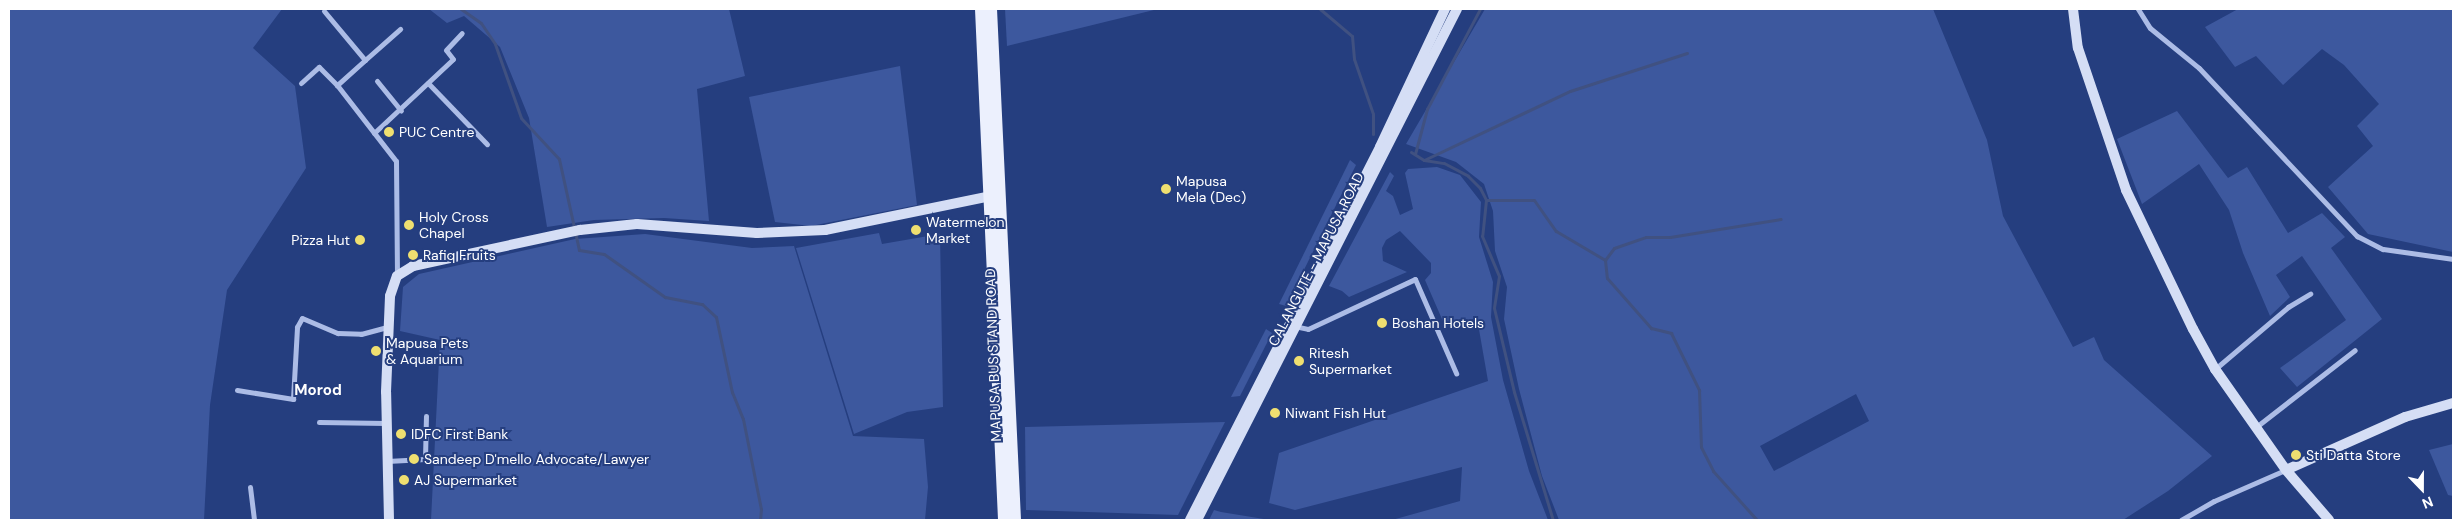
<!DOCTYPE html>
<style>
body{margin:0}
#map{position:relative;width:2462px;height:529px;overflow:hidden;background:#253e7f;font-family:"DM Sans",sans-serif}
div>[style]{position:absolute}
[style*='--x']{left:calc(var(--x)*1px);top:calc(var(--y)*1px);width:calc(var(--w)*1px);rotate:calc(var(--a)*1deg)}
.green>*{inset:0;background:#3d589e}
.stream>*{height:3px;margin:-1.5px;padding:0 1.5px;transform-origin:1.5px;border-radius:1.5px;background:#405181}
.street>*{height:5px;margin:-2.5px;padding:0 2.5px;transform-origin:2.5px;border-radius:2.5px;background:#acbce6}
.secondary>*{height:10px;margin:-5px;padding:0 5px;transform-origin:5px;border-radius:5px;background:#d5def5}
.primary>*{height:12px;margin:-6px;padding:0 6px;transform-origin:6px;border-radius:6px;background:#ecf0fd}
.dots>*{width:14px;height:14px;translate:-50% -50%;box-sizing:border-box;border:2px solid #253e7f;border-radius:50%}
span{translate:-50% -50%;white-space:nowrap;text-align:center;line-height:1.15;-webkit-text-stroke:4px #253e7f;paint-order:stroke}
.poi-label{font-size:14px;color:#fff}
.left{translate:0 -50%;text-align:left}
.right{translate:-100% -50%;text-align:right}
.street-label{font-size:14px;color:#fff}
.neighbourhood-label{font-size:15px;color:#fff;font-weight:700}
.frame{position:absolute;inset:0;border:10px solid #fff;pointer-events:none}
.north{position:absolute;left:2397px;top:464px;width:50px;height:50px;-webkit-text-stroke:4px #253e7f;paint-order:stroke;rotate:158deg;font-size:14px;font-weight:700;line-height:20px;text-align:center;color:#fff}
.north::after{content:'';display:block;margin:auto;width:18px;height:22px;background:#fff;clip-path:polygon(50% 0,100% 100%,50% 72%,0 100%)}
</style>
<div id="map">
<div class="green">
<div style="clip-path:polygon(9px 9px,282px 9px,253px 48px,295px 86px,306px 168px,227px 290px,210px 405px,204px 520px,9px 520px)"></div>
<div style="clip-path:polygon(429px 9px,729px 9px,745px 76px,697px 89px,709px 221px,664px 218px,594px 220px,547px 227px,529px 118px,500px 47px,464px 16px,447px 23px)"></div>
<div style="clip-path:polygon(1005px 9px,1158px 9px,1007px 46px)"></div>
<div style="clip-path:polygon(evenodd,1485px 9px,1933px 9px,1987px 140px,2003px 216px,2073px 347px,2094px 337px,2104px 360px,2212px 456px,2168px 491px,2123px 520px,1559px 520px,1542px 476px,1519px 389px,1504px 319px,1507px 287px,1495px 251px,1493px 211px,1484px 184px,1456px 162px,1406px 144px,1485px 9px,1856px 394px,1869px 421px,1774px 471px,1760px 446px,1856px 394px)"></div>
<div style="clip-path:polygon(2238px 9px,2453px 9px,2453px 252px,2368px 234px,2328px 187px,2373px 146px,2357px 126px,2379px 104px,2344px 65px,2322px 49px,2283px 85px,2256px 56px,2235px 67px,2205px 27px)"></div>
<div style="clip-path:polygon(900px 66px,917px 205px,811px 226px,775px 222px,749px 97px)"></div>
<div style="clip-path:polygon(2177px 111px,2228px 178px,2247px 167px,2288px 233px,2322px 213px,2345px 237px,2331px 248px,2382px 319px,2297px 387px,2280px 368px,2346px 320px,2302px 256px,2276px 275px,2290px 297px,2270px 316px,2243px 253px,2229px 210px,2199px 164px,2142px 204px,2117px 139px)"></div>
<div style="clip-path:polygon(1350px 160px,1356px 165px,1286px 306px,1279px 304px)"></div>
<div style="clip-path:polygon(1437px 167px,1460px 175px,1481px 202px,1479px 237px,1493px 282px,1491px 317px,1503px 380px,1529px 471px,1548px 520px,1392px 520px,1460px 501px,1462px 467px,1295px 510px,1269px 503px,1279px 453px,1488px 381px,1477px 318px,1445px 326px,1425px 280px,1431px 273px,1431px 263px,1400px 231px,1386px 240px,1382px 248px,1383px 261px,1407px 272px,1349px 297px,1342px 291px,1329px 286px,1390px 172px,1394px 176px,1386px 191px,1393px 196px,1400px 215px,1413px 209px,1405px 173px,1408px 169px)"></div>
<div style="clip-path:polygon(879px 233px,882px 244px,940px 234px,943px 407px,907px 412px,854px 434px,796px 248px)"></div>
<div style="clip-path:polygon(645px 234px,752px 248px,794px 246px,853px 436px,924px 439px,928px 487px,925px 520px,431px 520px,440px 340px,400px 331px,403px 287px,419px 274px,575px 239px)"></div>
<div style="clip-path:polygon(1266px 329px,1272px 333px,1240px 396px,1231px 397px)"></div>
<div style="clip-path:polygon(1225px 422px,1178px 515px,1026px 510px,1025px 427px)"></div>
<div style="clip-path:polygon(2453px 444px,2453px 496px,2448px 495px,2429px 450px)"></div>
<div style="clip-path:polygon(1214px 510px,1221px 512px,1270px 520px,1209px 520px)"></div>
</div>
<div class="stream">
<div style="--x:461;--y:9;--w:24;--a:35"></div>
<div style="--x:481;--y:23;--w:25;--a:56"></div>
<div style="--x:495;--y:44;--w:78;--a:70.6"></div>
<div style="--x:521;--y:118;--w:56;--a:47.2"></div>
<div style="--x:559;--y:159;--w:93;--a:77.6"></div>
<div style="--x:579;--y:250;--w:25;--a:9"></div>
<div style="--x:604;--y:254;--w:75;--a:35.2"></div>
<div style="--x:665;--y:297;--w:38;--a:11"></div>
<div style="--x:702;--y:304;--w:19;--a:43"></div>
<div style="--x:716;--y:317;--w:77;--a:78"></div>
<div style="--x:732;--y:392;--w:29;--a:68"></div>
<div style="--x:743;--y:419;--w:92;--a:78.7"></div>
<div style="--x:761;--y:509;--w:11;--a:95"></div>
<div style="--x:1320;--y:9;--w:42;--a:40.2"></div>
<div style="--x:1352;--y:36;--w:23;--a:85"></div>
<div style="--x:1354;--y:59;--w:58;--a:70.9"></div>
<div style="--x:1373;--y:114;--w:20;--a:90"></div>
<div style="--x:1411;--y:152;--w:15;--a:32"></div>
<div style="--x:1424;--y:160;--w:20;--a:9"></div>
<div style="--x:1444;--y:163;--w:27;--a:28"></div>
<div style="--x:1468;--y:176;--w:17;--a:45"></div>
<div style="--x:1480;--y:188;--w:13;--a:63"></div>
<div style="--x:1486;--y:200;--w:36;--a:96"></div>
<div style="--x:1482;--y:236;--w:43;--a:67"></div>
<div style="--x:1499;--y:276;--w:32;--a:99"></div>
<div style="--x:1494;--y:308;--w:86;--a:76.6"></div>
<div style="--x:1514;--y:392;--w:134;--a:73.1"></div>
<div style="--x:1415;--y:154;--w:47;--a:-75.1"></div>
<div style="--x:1427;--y:109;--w:113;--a:-62.1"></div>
<div style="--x:1424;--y:160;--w:161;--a:-25.3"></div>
<div style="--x:1570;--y:91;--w:123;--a:-18"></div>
<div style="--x:1486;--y:200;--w:48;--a:0"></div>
<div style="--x:1534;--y:200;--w:38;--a:55"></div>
<div style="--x:1556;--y:231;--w:57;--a:30.6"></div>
<div style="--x:1605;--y:260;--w:18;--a:84"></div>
<div style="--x:1607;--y:278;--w:67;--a:48.7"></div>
<div style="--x:1651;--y:328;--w:21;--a:14"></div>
<div style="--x:1671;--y:333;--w:64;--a:63.8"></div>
<div style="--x:1699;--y:390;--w:57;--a:88"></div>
<div style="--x:1701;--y:447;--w:27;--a:63"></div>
<div style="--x:1713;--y:471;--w:66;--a:48.1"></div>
<div style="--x:1605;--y:260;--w:15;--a:-53"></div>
<div style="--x:1614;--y:248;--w:34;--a:-19"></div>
<div style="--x:1646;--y:237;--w:24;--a:0"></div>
<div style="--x:1670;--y:237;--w:112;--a:-9.2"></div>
</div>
<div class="street">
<div style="--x:2138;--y:9;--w:22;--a:58"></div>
<div style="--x:2150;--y:28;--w:63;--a:39.2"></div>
<div style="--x:2199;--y:68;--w:231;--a:46.8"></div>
<div style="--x:2357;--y:236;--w:29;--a:27"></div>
<div style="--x:2383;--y:249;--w:71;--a:8.1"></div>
<div style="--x:324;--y:11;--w:64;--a:50.1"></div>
<div style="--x:365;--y:60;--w:38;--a:138"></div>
<div style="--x:365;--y:60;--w:47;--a:-41.5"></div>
<div style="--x:377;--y:81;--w:38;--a:51"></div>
<div style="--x:301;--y:83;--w:24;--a:-42"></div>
<div style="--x:319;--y:67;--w:25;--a:45"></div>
<div style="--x:337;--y:85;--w:96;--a:52.2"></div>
<div style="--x:396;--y:161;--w:114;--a:89.5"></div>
<div style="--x:428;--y:83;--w:85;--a:46"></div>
<div style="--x:374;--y:133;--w:108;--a:-43.1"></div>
<div style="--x:453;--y:59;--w:11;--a:-128"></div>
<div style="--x:446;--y:50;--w:23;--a:-47"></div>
<div style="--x:1294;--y:326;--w:14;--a:12"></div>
<div style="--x:1308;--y:329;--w:118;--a:-25"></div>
<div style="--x:1415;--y:279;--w:103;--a:66.4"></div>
<div style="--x:2215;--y:369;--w:96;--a:-40.3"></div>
<div style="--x:2288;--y:307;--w:26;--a:-31"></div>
<div style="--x:237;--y:390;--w:57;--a:9.1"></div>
<div style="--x:293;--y:399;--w:72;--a:-86.8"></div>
<div style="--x:297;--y:327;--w:10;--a:-61"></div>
<div style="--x:302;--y:318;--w:39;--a:23"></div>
<div style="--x:338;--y:333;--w:23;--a:2"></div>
<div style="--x:361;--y:334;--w:28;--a:-15"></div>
<div style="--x:319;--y:422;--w:67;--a:0.9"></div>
<div style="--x:2256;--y:427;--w:125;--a:-37.9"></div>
<div style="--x:387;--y:461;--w:38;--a:-3"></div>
<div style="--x:425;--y:459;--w:43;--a:-88.7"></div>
<div style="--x:250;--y:487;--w:33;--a:83"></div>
<div style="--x:2181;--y:520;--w:38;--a:-30"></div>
<div style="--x:2214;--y:501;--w:77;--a:-23.6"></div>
</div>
<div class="secondary">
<div style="--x:2073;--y:9;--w:39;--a:83"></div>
<div style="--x:2078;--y:48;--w:150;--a:71.3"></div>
<div style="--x:2126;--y:190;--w:154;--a:64.3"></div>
<div style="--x:2193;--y:329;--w:46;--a:61.2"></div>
<div style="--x:2215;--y:369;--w:123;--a:54.9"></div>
<div style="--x:2286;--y:470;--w:66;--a:49.3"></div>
<div style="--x:2286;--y:470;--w:130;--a:-24"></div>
<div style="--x:2405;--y:417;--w:50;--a:-16.3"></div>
<div style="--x:389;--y:520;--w:128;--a:-91.3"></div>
<div style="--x:386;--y:392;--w:96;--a:-87.6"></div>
<div style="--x:390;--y:296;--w:21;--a:-71"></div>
<div style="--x:397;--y:276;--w:19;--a:-32"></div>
<div style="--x:413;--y:266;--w:171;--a:-12.2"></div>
<div style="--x:580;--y:230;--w:57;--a:-6"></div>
<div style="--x:637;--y:224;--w:120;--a:4.3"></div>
<div style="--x:757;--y:233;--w:68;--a:-2.5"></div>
<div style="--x:825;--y:230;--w:175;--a:-11.6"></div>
<div style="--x:1190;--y:520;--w:419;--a:-63"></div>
<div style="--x:1380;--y:147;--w:153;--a:-64.8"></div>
<div style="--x:1197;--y:520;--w:573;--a:-63.03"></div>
</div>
<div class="primary">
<div style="--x:981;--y:9;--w:512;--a:87.42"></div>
<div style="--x:991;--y:9;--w:512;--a:87.31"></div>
</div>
<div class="dots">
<div style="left:389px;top:132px;background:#efdf70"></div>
<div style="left:1166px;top:189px;background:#efdf70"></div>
<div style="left:409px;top:225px;background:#efdf70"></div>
<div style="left:916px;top:230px;background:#efdf70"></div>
<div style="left:360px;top:240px;background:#efdf70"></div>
<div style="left:413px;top:255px;background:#efdf70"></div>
<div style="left:1382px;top:323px;background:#efdf70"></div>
<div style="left:376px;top:351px;background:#efdf70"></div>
<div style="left:1299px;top:361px;background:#efdf70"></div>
<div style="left:1275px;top:413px;background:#efdf70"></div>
<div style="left:401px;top:434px;background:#efdf70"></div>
<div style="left:2296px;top:455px;background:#efdf70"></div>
<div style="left:414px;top:459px;background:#efdf70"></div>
<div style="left:404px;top:480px;background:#efdf70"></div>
</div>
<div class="poi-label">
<span class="left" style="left:399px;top:132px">PUC Centre</span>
<span class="left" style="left:1176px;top:189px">Mapusa<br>Mela (Dec)</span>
<span class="left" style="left:419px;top:225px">Holy Cross<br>Chapel</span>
<span class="left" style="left:926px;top:230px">Watermelon<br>Market</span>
<span class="right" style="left:350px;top:240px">Pizza Hut</span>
<span class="left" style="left:423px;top:255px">Rafiq Fruits</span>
<span class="left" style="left:1392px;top:323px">Boshan Hotels</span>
<span class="left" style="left:386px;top:351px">Mapusa Pets<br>&amp; Aquarium</span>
<span class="left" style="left:1309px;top:361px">Ritesh<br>Supermarket</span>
<span class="left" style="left:1285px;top:413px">Niwant Fish Hut</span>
<span class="left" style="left:411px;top:434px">IDFC First Bank</span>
<span class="left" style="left:2306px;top:455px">Sti Datta Store</span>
<span class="left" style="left:424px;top:459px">Sandeep D'mello Advocate/Lawyer</span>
<span class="left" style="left:414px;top:480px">AJ Supermarket</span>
</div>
<div class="street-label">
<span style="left:1316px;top:259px;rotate:-63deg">CALANGUTE - MAPUSA ROAD</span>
<span style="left:993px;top:355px;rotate:-92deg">MAPUSA BUS STAND ROAD</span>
</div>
<div class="neighbourhood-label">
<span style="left:318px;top:391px">Morod</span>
</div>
<div class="frame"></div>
<div class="north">N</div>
</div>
